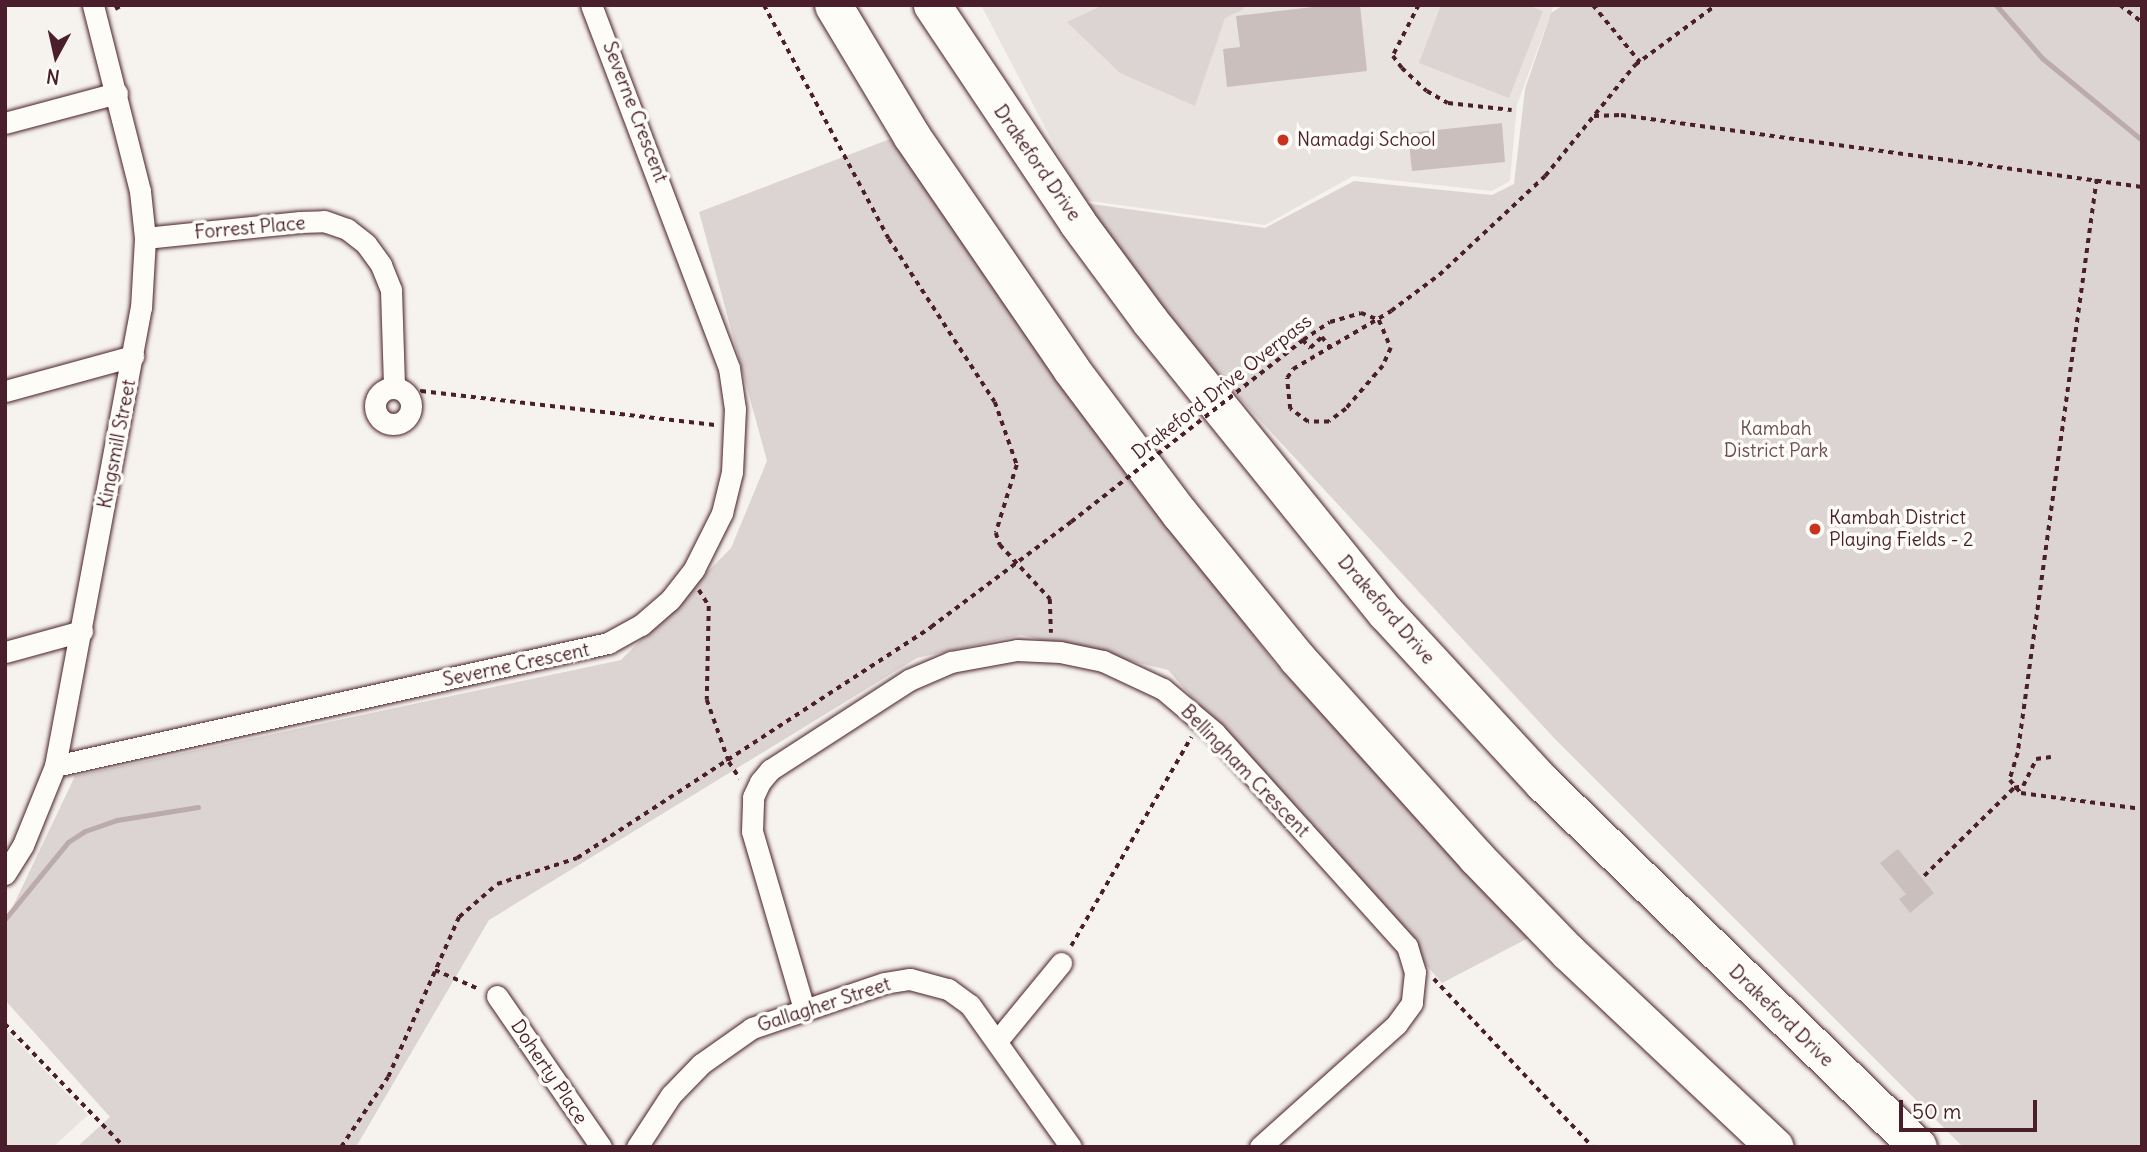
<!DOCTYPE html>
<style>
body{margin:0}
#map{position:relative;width:2147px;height:1152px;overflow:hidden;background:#f6f3ef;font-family:Delius,sans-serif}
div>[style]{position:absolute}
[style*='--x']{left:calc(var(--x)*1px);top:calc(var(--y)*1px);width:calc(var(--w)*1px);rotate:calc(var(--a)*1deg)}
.built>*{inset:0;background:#e9e3e0}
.green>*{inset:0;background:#dcd4d2}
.stream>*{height:5px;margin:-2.5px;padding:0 2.5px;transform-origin:2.5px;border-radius:2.5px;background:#bbabac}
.building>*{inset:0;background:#cbbfbe}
.path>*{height:3.5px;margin-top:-1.75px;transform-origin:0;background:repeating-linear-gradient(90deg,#4a1f2b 0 5px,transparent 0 10px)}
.roads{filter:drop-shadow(0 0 2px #4a1f2b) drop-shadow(0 0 2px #4a1f2b)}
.street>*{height:21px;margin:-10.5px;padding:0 10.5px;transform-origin:10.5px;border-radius:10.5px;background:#fdfcf7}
.street>.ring{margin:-10.5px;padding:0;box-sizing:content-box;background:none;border:21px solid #fdfcf7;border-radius:50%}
.highway>*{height:37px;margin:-18.5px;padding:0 18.5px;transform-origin:18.5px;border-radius:18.5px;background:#fdfcf7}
.path-bridge>*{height:3.5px;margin-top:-1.75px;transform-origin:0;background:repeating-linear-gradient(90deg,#4a1f2b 0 5px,transparent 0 10px)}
.dots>*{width:19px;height:19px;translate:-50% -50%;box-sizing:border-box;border:4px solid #fdfcf7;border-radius:50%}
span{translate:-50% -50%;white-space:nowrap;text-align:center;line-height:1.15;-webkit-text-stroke:7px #fdfcf7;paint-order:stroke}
.street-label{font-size:19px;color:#4a1f2b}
.poi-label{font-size:19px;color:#4a1f2b}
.left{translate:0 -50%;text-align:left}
.park-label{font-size:19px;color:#6e4c55}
.frame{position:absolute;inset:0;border:7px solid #4a1f2b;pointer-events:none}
.north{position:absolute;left:21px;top:21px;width:70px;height:70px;-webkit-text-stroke:5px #fdfcf7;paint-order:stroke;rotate:188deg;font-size:19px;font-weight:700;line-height:28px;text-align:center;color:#4a1f2b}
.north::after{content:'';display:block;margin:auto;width:24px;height:32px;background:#4a1f2b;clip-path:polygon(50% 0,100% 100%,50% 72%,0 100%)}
.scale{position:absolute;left:1899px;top:1100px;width:138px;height:32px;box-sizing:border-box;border:4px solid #4a1f2b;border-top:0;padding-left:9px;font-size:21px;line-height:24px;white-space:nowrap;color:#4a1f2b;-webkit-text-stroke:5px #fdfcf7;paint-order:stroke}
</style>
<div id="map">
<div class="built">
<div style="clip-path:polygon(981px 5px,1554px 5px,1517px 105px,1510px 181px,1492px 191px,1353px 176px,1265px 225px,1083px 200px)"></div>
<div style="clip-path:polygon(5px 1029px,88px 1115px,53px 1147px,5px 1147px)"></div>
</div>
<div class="green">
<div style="clip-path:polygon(1103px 5px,1242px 5px,1244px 9px,1225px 18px,1195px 106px,1120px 73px,1067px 22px)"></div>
<div style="clip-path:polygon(1441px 5px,1528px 5px,1543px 11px,1509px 98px,1419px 63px)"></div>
<div style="clip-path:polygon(1563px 5px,2142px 5px,2142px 1147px,1963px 1147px,1555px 739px,1159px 311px,1084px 203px,1265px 228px,1354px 181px,1492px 195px,1514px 184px,1525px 89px,1551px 13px)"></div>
<div style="clip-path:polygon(890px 139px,1274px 663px,1534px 935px,1442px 983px,1168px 670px,1021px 635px,917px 658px,489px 920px,356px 1147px,77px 1147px,110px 1117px,5px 1000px,5px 923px,75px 776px,621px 660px,731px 548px,767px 461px,699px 212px)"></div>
</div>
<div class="stream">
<div style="--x:1996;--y:5;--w:70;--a:49"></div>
<div style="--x:2042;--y:58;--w:129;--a:39.4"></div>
<div style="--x:5;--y:919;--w:99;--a:-50.7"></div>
<div style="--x:68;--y:842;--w:20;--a:-33"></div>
<div style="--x:85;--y:831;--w:34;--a:-19"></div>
<div style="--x:117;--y:820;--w:82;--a:-9.1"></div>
</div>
<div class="building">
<div style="clip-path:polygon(1330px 5px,1360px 5px,1367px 71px,1227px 87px,1223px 49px,1240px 47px,1236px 16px)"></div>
<div style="clip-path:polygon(1502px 123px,1505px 162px,1412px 171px,1408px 133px)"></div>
<div style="clip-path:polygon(1898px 849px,1934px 893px,1910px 913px,1899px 899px,1906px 894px,1880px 863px)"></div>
</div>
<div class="path">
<div style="--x:764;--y:5;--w:265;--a:61.9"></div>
<div style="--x:889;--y:239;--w:194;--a:57"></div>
<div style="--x:995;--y:402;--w:67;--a:70.8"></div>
<div style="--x:1017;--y:465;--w:71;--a:107.2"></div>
<div style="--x:996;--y:533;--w:13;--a:72"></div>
<div style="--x:1000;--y:545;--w:74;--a:47.2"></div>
<div style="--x:1050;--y:599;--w:34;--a:88"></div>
<div style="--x:1419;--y:5;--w:57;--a:117"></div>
<div style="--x:1393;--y:56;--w:15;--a:53"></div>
<div style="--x:1402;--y:68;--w:34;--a:43"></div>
<div style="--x:1427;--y:91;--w:24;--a:30"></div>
<div style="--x:1448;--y:103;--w:64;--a:6.2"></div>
<div style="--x:1593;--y:5;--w:74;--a:50.5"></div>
<div style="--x:2120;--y:5;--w:28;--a:38"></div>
<div style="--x:115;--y:9;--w:8;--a:-30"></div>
<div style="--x:1594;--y:116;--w:27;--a:-2"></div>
<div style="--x:1621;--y:115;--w:526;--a:7.87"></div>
<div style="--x:2097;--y:179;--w:579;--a:97.84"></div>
<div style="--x:2018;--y:753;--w:28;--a:107"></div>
<div style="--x:2010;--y:780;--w:17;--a:50"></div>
<div style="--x:2021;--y:793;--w:122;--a:7.5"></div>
<div style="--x:1303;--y:340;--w:11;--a:49"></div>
<div style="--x:1310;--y:348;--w:16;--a:-43"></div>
<div style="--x:1322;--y:337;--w:13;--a:51"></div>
<div style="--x:411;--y:395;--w:11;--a:-22"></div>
<div style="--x:421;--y:391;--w:296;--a:6.6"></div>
<div style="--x:1346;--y:409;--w:21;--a:143"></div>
<div style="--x:1329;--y:422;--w:21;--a:180"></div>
<div style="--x:1308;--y:422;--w:22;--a:-144"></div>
<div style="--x:1290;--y:409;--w:31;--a:-96"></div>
<div style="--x:1287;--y:378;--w:11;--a:-56"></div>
<div style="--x:1293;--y:369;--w:114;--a:-30.6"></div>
<div style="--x:1391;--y:311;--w:60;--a:-36.9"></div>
<div style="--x:1439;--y:275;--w:145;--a:-43"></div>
<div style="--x:1545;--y:176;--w:143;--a:-51"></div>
<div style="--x:1635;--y:65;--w:101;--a:-36.5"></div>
<div style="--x:699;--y:590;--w:19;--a:58"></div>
<div style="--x:709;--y:606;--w:94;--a:91.2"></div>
<div style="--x:707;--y:700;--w:66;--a:70.5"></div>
<div style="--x:729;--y:762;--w:20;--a:57"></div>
<div style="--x:1924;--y:876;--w:126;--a:-44.4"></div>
<div style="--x:2014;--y:788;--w:9;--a:-13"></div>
<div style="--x:2023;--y:786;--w:30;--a:-64"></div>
<div style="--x:2036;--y:759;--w:15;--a:-8"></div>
<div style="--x:1071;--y:946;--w:241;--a:-60.1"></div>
<div style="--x:435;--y:970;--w:48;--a:23.4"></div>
<div style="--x:1434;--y:979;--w:231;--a:46.6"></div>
<div style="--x:5;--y:1024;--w:171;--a:45.9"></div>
<div style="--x:341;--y:1147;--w:84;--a:-56.1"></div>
<div style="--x:388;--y:1077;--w:175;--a:-66.1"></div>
<div style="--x:459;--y:917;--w:50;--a:-41"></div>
<div style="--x:497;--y:884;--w:84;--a:-18"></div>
<div style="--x:577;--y:858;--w:423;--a:-33.1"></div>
<div style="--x:931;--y:627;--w:175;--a:-36.9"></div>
</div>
<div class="roads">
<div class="street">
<div style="--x:5;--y:123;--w:116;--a:-15"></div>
<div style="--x:145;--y:238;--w:156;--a:-5.9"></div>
<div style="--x:300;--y:222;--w:24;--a:-2"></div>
<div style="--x:324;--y:221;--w:24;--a:19"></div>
<div style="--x:347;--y:229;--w:24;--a:38"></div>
<div style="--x:366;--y:244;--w:26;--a:54"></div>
<div style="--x:381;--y:265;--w:27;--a:68"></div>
<div style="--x:391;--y:290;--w:97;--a:88.2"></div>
<div class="ring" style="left:375px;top:388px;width:15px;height:15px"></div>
<div style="--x:5;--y:391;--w:133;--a:-15.3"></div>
<div style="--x:5;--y:652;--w:80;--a:-15.3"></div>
<div style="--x:55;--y:766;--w:567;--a:-12.54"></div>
<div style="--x:608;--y:643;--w:38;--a:-29"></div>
<div style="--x:641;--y:625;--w:38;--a:-41"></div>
<div style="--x:670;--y:600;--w:39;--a:-52"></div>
<div style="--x:694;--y:569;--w:63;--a:-63.4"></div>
<div style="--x:722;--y:513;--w:42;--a:-76.3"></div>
<div style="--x:732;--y:472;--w:63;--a:-87.3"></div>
<div style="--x:735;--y:409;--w:41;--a:-98.3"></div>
<div style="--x:729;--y:368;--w:388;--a:-110.8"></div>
<div style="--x:5;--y:874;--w:34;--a:-58"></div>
<div style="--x:23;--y:845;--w:85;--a:-67.9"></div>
<div style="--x:55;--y:766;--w:466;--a:-79.4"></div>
<div style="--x:141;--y:308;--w:70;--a:-86.7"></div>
<div style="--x:145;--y:238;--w:47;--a:-96.1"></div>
<div style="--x:140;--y:191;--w:192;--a:-104.2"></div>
<div style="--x:497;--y:996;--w:183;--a:55.4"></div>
<div style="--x:804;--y:1009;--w:185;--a:-106.3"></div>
<div style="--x:752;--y:831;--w:34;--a:-88"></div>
<div style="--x:753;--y:797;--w:17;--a:-65"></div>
<div style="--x:760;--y:782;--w:16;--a:-50"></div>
<div style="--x:770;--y:770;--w:166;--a:-32.9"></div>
<div style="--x:909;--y:680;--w:46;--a:-23.2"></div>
<div style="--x:951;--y:662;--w:67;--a:-10.3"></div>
<div style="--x:1017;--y:650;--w:43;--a:2.7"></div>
<div style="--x:1060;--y:652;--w:44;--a:11.8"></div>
<div style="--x:1103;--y:661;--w:66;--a:25"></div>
<div style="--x:1163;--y:689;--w:68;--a:40.2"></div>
<div style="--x:1215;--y:733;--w:287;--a:48"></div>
<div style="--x:1407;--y:946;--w:27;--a:73"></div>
<div style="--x:1415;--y:972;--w:31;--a:96"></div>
<div style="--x:1412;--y:1003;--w:26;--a:126"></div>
<div style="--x:1397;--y:1024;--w:184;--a:138.1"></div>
<div style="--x:997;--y:1041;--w:101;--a:-50.6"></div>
<div style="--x:637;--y:1147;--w:62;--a:-56.8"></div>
<div style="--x:671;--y:1095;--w:43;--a:-45.9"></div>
<div style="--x:701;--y:1064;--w:62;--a:-35.2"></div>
<div style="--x:752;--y:1028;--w:139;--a:-18.8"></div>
<div style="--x:884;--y:983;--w:26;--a:-9"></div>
<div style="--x:910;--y:979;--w:39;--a:15"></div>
<div style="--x:948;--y:989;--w:27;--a:36"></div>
<div style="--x:970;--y:1005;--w:174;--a:54.6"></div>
</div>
<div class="highway">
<div style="--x:833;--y:5;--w:152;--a:59"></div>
<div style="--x:911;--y:135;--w:283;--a:55.6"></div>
<div style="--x:1071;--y:369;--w:181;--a:53.1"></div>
<div style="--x:1180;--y:514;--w:186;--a:50.9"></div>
<div style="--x:1297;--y:658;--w:268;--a:48"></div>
<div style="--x:1476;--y:857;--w:132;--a:45.9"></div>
<div style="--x:1568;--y:952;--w:284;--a:43.3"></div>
<div style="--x:932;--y:5;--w:261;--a:56.2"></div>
<div style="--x:1077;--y:222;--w:123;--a:53.6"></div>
<div style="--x:1150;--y:321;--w:375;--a:51.1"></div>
<div style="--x:1386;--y:613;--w:230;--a:47.3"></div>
<div style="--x:1542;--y:782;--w:524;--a:44.15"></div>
</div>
</div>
<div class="path-bridge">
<div style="--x:1071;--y:522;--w:295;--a:-38.1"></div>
<div style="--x:1303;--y:340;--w:32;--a:-34"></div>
<div style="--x:1330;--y:322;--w:32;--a:-16"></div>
<div style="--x:1361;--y:313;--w:19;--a:21"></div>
<div style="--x:1379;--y:320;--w:30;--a:67"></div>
<div style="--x:1391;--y:348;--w:20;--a:114"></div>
<div style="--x:1383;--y:366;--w:57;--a:130.7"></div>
</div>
<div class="dots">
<div style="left:1283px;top:140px;background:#c8321e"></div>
<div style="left:1815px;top:529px;background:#c8321e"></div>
</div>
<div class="street-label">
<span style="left:635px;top:112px;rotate:69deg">Severne Crescent</span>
<span style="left:1037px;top:163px;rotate:55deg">Drakeford Drive</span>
<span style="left:250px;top:228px;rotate:-5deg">Forrest Place</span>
<span style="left:1222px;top:387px;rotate:-38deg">Drakeford Drive Overpass</span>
<span style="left:117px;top:444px;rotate:-79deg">Kingsmill Street</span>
<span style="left:1386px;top:610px;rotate:49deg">Drakeford Drive</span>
<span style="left:516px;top:665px;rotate:-12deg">Severne Crescent</span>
<span style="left:1245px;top:771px;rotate:46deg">Bellingham Crescent</span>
<span style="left:824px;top:1005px;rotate:-18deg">Gallagher Street</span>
<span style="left:1781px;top:1016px;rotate:44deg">Drakeford Drive</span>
<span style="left:549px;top:1072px;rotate:56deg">Doherty Place</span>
</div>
<div class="poi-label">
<span class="left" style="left:1297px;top:140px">Namadgi School</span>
<span class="left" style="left:1829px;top:529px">Kambah District<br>Playing Fields - 2</span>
</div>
<div class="park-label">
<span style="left:1776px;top:440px">Kambah<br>District Park</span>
</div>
<div class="frame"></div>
<div class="north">N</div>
<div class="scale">50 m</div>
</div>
